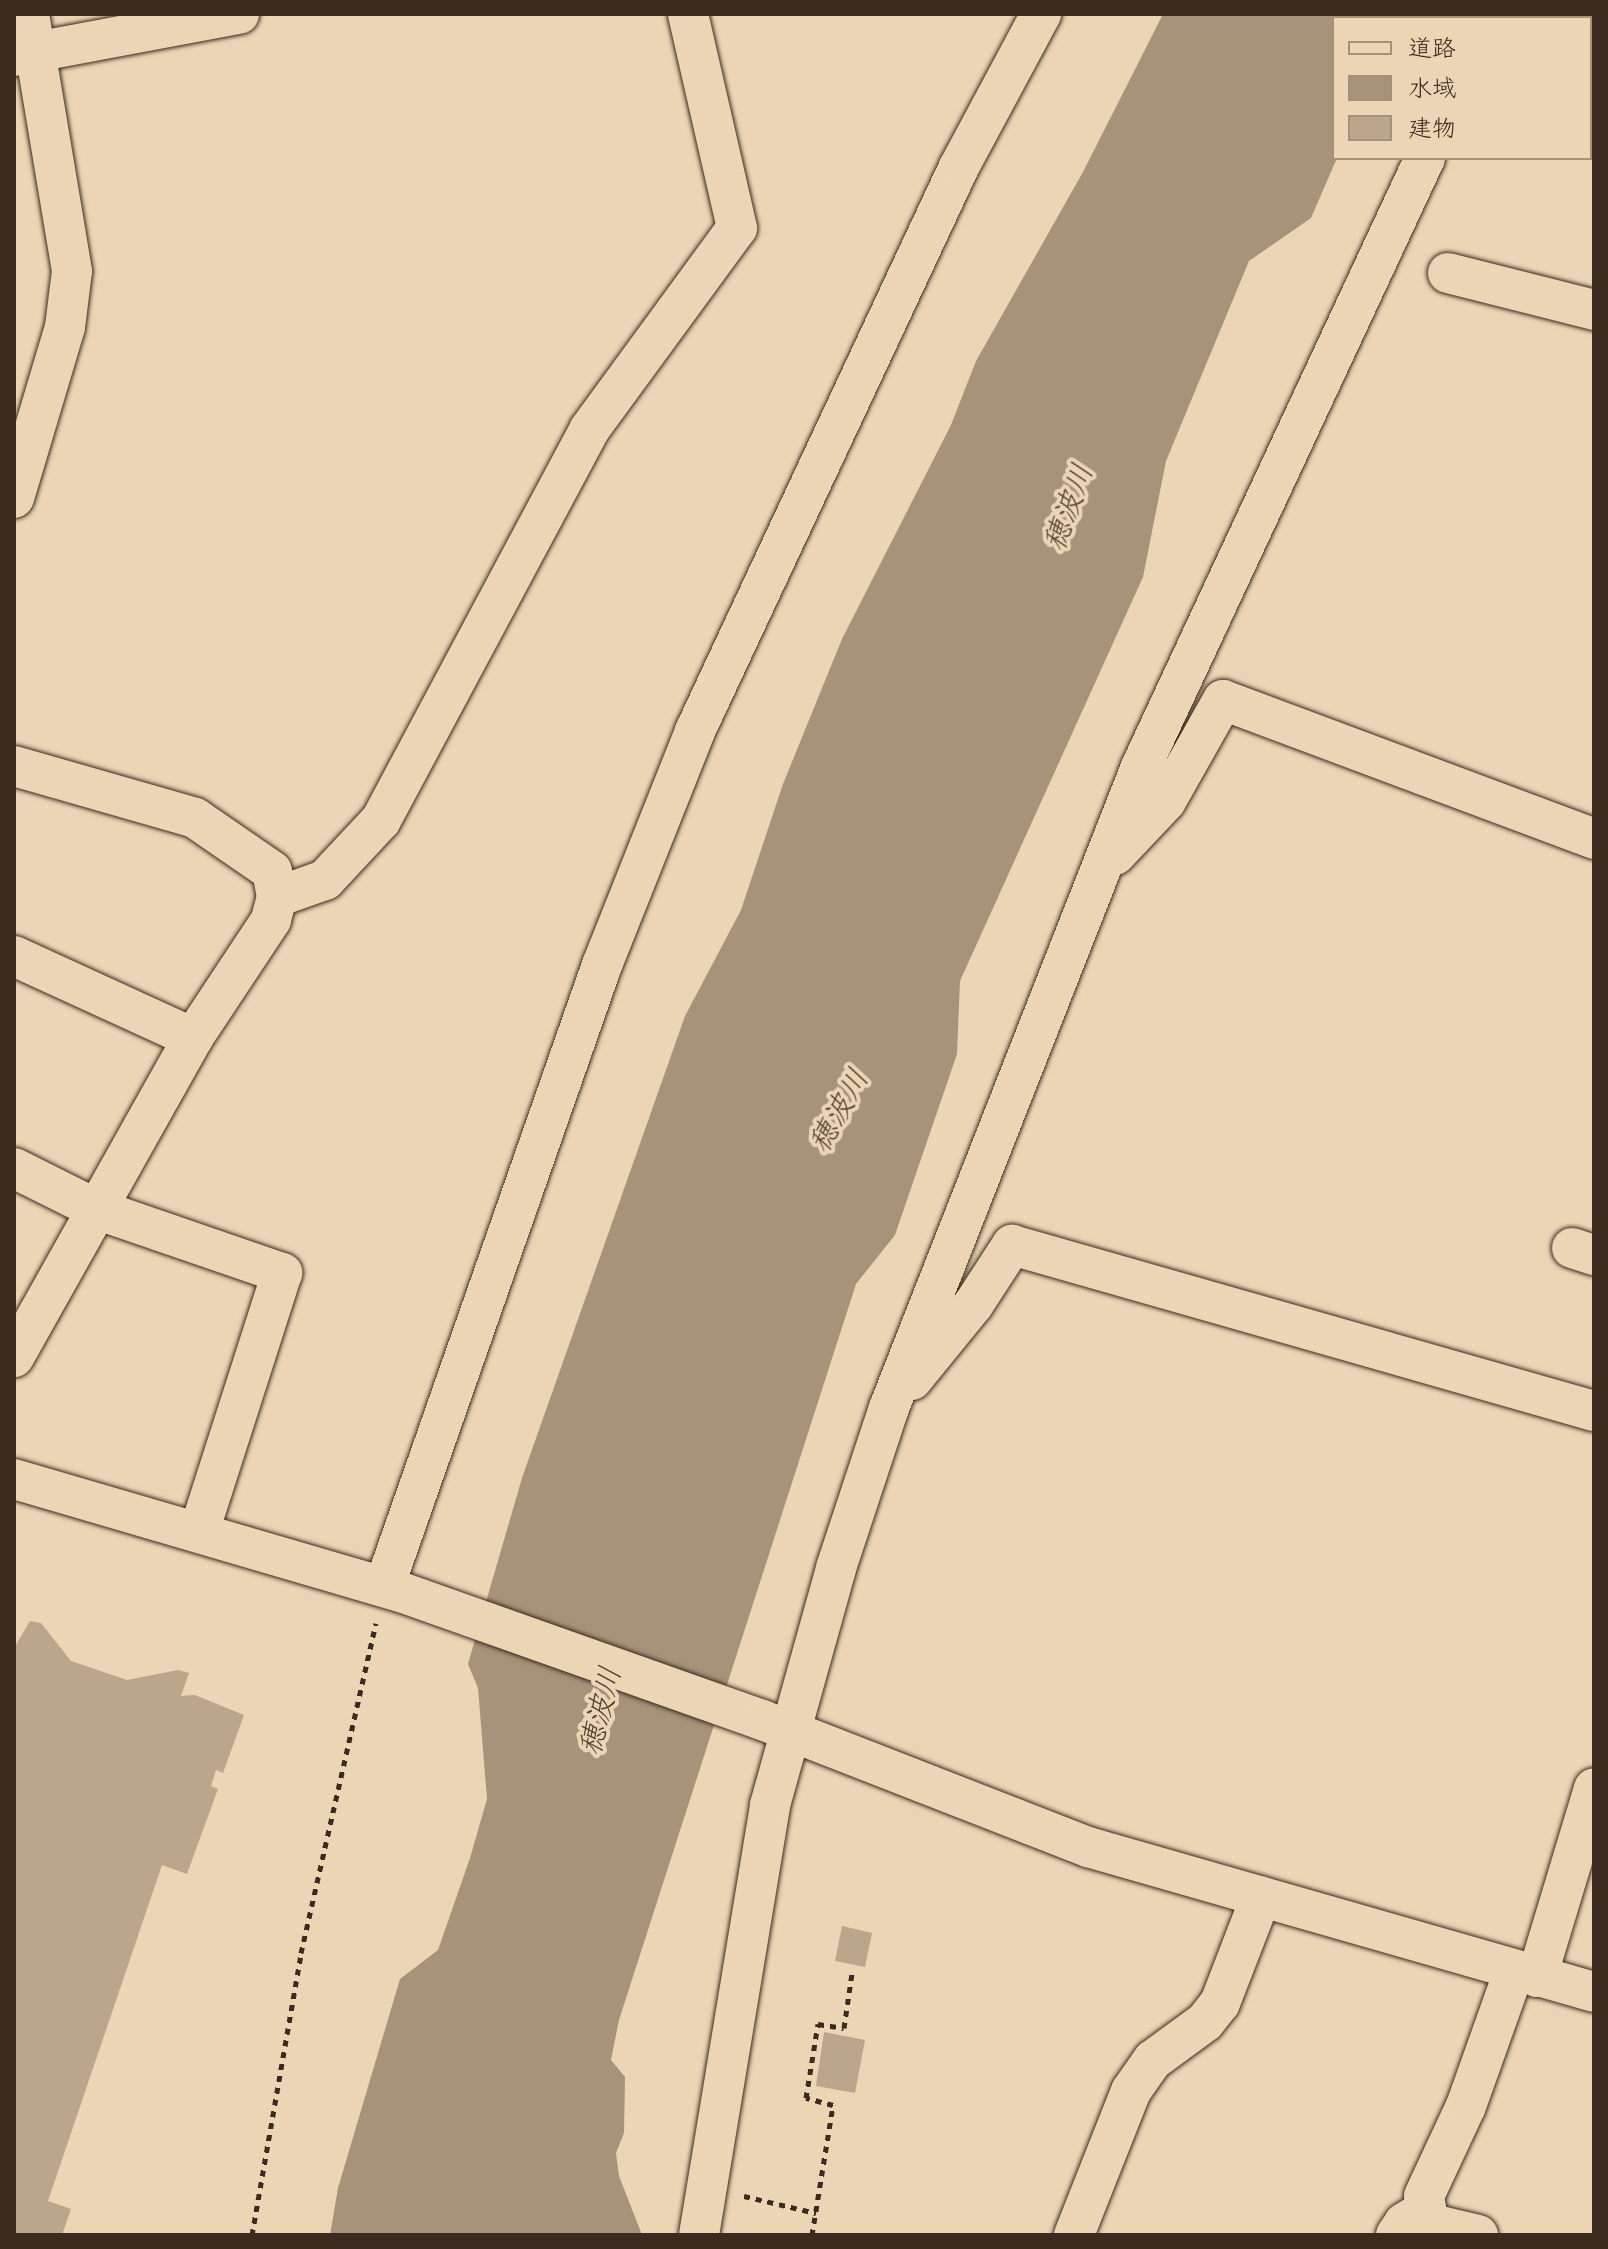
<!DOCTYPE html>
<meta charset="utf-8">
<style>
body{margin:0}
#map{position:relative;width:1608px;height:2249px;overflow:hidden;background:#ecd5b5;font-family:Dekko,"Klee One",sans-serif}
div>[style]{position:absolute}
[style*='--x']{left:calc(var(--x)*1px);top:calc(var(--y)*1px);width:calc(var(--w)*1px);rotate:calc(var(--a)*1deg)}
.water>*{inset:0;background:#a7927a}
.building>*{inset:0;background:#bba68b}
.path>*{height:5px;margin-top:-2.5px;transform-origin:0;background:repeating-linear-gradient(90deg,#3b2a1e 0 6px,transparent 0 12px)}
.roads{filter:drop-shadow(0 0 2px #3b2a1e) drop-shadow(0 0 2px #3b2a1e)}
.minor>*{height:40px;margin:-20px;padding:0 20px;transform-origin:20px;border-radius:20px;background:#ecd5b5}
span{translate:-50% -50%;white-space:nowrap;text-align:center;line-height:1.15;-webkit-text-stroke:8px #ecd5b5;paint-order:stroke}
.water-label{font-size:30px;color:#513f30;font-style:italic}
.frame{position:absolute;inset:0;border:16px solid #3b2a1e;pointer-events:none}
.legend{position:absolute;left:1332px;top:16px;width:260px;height:144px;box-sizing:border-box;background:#ecd5b5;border:2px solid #a59179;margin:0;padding:10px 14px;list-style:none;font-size:24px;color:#3b2a1e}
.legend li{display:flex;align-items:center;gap:16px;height:40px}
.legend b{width:40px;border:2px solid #a59179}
</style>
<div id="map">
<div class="water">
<div style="clip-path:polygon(1163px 14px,1400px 14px,1334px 18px,1337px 158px,1311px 218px,1249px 261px,1166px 461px,1143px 577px,960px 981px,957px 1054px,895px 1235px,856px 1284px,619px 2020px,611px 2060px,625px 2077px,624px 2133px,616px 2153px,619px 2176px,642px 2235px,330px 2235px,338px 2188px,400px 1979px,438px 1950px,470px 1858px,487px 1799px,478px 1688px,468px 1664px,522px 1478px,685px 1016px,741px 910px,783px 784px,842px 639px,951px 425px,976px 361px,1083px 172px)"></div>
</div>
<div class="building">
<div style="clip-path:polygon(30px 1621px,41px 1623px,71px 1661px,127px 1680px,178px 1670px,189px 1673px,181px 1696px,195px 1695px,244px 1715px,223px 1773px,216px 1770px,211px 1786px,218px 1789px,187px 1874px,162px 1865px,48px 2201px,71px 2209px,62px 2235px,14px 2235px,14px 1648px)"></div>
<div style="clip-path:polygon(842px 1926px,872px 1933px,865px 1967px,835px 1961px)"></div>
<div style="clip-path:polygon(824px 2032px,865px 2040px,855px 2093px,816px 2086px)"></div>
</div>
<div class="path">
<div style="--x:744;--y:2196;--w:74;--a:13.3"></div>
<div style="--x:252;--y:2235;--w:286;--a:-80.1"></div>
<div style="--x:301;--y:1953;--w:338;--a:-77.2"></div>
<div style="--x:812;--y:2235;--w:132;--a:-80.8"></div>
<div style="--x:833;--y:2105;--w:28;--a:-165"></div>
<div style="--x:806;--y:2098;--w:75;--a:-80.8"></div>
<div style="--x:818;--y:2024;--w:26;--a:9"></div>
<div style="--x:844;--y:2028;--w:56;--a:-81.7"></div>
</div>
<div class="roads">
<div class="minor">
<div style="--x:1480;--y:18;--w:4;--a:-63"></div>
<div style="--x:14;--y:56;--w:229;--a:-10.6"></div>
<div style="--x:1448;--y:273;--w:151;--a:14.2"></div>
<div style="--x:14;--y:498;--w:178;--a:-73.4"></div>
<div style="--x:65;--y:327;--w:56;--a:-82.9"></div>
<div style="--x:72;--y:271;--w:261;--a:-99.5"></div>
<div style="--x:14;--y:766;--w:188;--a:16"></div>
<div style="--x:195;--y:818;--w:93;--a:34.5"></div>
<div style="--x:272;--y:871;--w:26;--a:79"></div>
<div style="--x:277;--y:897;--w:24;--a:105"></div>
<div style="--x:271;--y:920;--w:141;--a:123.5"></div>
<div style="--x:193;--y:1038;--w:366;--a:119.3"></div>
<div style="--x:1115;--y:855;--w:74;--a:-46.6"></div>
<div style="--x:1166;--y:801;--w:116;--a:-60.6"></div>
<div style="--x:1223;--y:700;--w:396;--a:20.5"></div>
<div style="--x:277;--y:897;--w:51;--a:-19.5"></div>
<div style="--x:325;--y:880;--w:82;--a:-47"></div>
<div style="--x:381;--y:820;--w:442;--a:-61.9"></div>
<div style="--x:589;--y:430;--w:250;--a:-53.8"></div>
<div style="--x:737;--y:228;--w:220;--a:-102.9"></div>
<div style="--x:14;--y:956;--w:197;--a:24.6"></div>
<div style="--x:14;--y:1168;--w:92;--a:26.6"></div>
<div style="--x:96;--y:1209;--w:197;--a:19"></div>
<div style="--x:282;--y:1273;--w:272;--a:107.8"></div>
<div style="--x:1572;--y:1248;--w:23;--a:18"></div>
<div style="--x:912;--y:1380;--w:97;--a:-50.9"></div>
<div style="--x:973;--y:1305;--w:72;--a:-57"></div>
<div style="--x:1012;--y:1245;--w:605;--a:15.92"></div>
<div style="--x:14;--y:1479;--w:403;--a:16.3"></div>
<div style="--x:401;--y:1592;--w:383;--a:19.5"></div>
<div style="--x:762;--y:1720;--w:350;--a:21.3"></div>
<div style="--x:1088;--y:1847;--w:526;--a:15.99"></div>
<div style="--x:384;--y:1587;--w:659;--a:-70.69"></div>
<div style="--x:602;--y:965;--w:252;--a:-68.3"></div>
<div style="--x:695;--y:731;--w:623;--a:-64.92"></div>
<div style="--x:959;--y:167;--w:174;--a:-61.8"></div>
<div style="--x:1537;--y:1977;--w:197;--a:-73.2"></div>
<div style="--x:699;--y:2235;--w:436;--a:-80.6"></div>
<div style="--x:770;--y:1805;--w:246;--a:-74.4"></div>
<div style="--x:836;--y:1568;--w:169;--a:-71.7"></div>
<div style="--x:889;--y:1408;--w:689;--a:-68.54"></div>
<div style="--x:1141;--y:767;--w:672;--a:-65"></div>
<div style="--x:1074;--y:2235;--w:155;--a:-68.4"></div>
<div style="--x:1131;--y:2091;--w:38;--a:-55"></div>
<div style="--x:1153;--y:2060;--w:64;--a:-36.2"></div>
<div style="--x:1205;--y:2022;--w:24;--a:-52"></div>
<div style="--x:1220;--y:2003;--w:114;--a:-68.9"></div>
<div style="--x:1396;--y:2235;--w:14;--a:-56"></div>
<div style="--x:1404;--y:2223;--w:26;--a:-31"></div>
<div style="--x:1478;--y:2235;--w:51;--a:-166.5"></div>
<div style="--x:1428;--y:2223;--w:27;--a:-98"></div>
<div style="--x:1424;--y:2196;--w:99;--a:-65"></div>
<div style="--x:1466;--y:2106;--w:143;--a:-70.4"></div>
</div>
</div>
<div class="water-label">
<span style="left:1073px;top:509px;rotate:-70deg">穂波川</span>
<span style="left:843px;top:1113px;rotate:-61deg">穂波川</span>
<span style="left:605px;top:1712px;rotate:-76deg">穂波川</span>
</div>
<div class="frame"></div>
<ul class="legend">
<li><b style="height:10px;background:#ecd5b5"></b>道路</li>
<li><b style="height:22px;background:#a7927a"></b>水域</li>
<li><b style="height:22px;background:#bba68b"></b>建物</li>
</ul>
</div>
